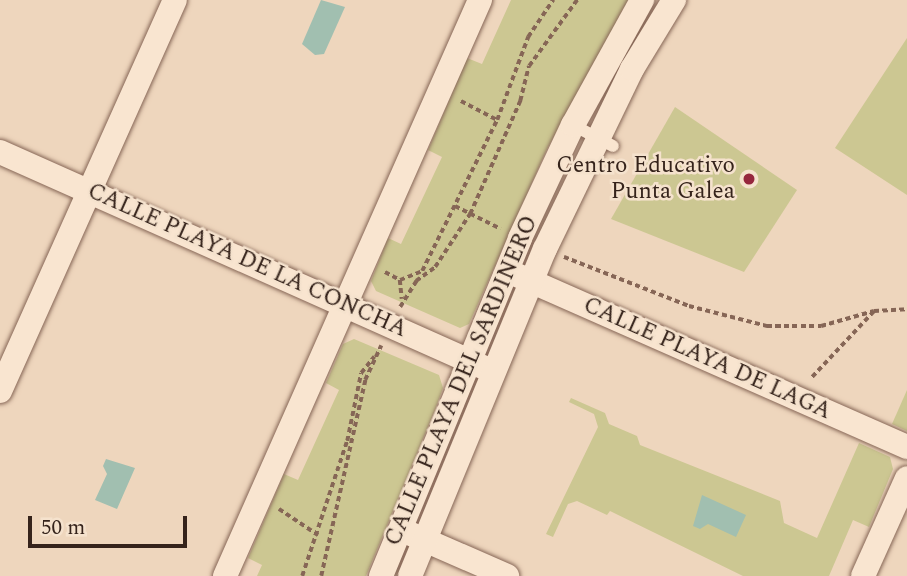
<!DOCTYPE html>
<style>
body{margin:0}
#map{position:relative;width:907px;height:576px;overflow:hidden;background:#eed6bd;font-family:Spectral,serif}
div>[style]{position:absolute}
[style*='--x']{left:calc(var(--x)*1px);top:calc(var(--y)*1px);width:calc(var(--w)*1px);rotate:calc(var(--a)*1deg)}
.green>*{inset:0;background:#ccc792}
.water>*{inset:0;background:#a1bfb0}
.path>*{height:3.5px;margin-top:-1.75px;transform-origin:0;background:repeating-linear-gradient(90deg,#866656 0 5px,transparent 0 8.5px)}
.roads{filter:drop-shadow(0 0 2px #866656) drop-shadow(0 0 2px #866656)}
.service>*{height:12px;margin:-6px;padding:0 6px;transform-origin:6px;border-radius:6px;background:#f9e5d0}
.minor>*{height:24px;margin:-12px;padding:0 12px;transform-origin:12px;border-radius:12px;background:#f9e5d0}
.dots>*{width:19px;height:19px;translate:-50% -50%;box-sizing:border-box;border:4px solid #f5e2cd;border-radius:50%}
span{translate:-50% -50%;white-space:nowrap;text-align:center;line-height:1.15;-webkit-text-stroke:5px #f5e2cd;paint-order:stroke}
.poi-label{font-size:23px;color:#35231b}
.right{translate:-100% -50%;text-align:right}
.street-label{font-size:23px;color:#35231b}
.scale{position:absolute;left:28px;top:516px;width:159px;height:32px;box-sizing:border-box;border:4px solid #35231b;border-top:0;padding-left:9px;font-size:21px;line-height:24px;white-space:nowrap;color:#35231b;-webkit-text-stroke:5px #f5e2cd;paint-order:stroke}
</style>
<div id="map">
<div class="green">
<div style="clip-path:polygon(511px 0,628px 0,546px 151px,469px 324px,460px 328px,376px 291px,371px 281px,388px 238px,401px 244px,442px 157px,428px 150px,467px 58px,482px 64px)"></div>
<div style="clip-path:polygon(907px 38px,907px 195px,835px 148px)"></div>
<div style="clip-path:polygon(675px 107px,797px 190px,744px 272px,611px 219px)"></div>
<div style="clip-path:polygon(354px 339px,439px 375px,443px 388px,435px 410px,366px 576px,257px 576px,262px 565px,248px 558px,284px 474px,298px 480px,339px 390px,326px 383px,343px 344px)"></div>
<div style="clip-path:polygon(907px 390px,907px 431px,892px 424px)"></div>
<div style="clip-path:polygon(571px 398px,605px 413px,609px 424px,637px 436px,640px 445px,780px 501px,784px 523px,817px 538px,859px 443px,890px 457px,893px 469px,869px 527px,853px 520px,829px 576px,743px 576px,610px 511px,607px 515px,577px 501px,568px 504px,553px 537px,546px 534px,598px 427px,594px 414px,569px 402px)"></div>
</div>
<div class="water">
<div style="clip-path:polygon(321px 0,345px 7px,324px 54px,315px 55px,302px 44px)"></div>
<div style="clip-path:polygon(106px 459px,135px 468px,117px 509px,95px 500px,107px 474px,103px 466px)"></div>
<div style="clip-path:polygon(702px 495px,746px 515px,736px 537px,708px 524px,700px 529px,693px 526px)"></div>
</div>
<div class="path">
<div style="--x:461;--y:101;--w:41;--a:27.8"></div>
<div style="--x:455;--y:206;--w:51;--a:26.6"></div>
<div style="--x:564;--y:257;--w:134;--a:21.4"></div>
<div style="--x:689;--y:306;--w:81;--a:14.4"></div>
<div style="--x:767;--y:326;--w:54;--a:0"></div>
<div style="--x:821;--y:326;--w:55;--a:-15.8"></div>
<div style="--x:385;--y:272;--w:17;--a:28"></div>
<div style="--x:400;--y:280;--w:24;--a:-22"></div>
<div style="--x:422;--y:271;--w:169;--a:-63.6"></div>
<div style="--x:497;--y:120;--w:89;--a:-69.5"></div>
<div style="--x:528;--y:37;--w:45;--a:-56"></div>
<div style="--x:400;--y:280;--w:19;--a:84"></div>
<div style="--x:400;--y:307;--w:31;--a:-58"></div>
<div style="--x:416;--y:281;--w:24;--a:-36"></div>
<div style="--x:435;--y:267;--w:64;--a:-56.6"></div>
<div style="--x:470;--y:214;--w:124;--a:-66.1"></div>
<div style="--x:520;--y:101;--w:36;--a:-76"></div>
<div style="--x:529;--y:66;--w:82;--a:-54"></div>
<div style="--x:812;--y:377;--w:91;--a:-46.8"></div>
<div style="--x:874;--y:311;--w:33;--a:-3"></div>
<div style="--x:279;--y:509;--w:47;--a:33.7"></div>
<div style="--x:302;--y:576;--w:142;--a:-71.6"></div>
<div style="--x:347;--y:441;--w:69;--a:-78.4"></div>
<div style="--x:361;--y:373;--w:21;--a:-51"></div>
<div style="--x:321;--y:576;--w:201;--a:-77.3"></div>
<div style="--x:365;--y:380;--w:38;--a:-65"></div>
</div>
<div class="roads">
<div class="service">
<div style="--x:573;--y:125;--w:45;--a:27.7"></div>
</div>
<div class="minor">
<div style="--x:0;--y:152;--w:529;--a:24"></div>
<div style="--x:517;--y:275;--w:426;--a:23.8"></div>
<div style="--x:0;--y:391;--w:428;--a:-65.9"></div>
<div style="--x:411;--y:534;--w:105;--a:23.6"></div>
<div style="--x:225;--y:576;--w:630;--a:-66.12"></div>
<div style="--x:381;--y:576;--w:365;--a:-67.6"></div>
<div style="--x:520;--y:238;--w:125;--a:-64.9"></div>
<div style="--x:573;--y:125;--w:143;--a:-61.1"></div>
<div style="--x:410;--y:576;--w:354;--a:-67.6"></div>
<div style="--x:545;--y:249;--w:200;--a:-64.2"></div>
<div style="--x:632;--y:69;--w:81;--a:-58.7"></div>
<div style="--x:863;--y:576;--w:107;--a:-65.8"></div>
</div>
</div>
<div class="dots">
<div style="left:749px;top:179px;background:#96263d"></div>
</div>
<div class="poi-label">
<span class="right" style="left:735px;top:179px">Centro Educativo<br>Punta Galea</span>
</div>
<div class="street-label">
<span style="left:247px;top:261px;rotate:24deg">CALLE PLAYA DE LA CONCHA</span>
<span style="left:707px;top:359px;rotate:24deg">CALLE PLAYA DE LAGA</span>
<span style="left:462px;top:381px;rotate:-67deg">CALLE PLAYA DEL SARDINERO</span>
</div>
<div class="scale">50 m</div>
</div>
